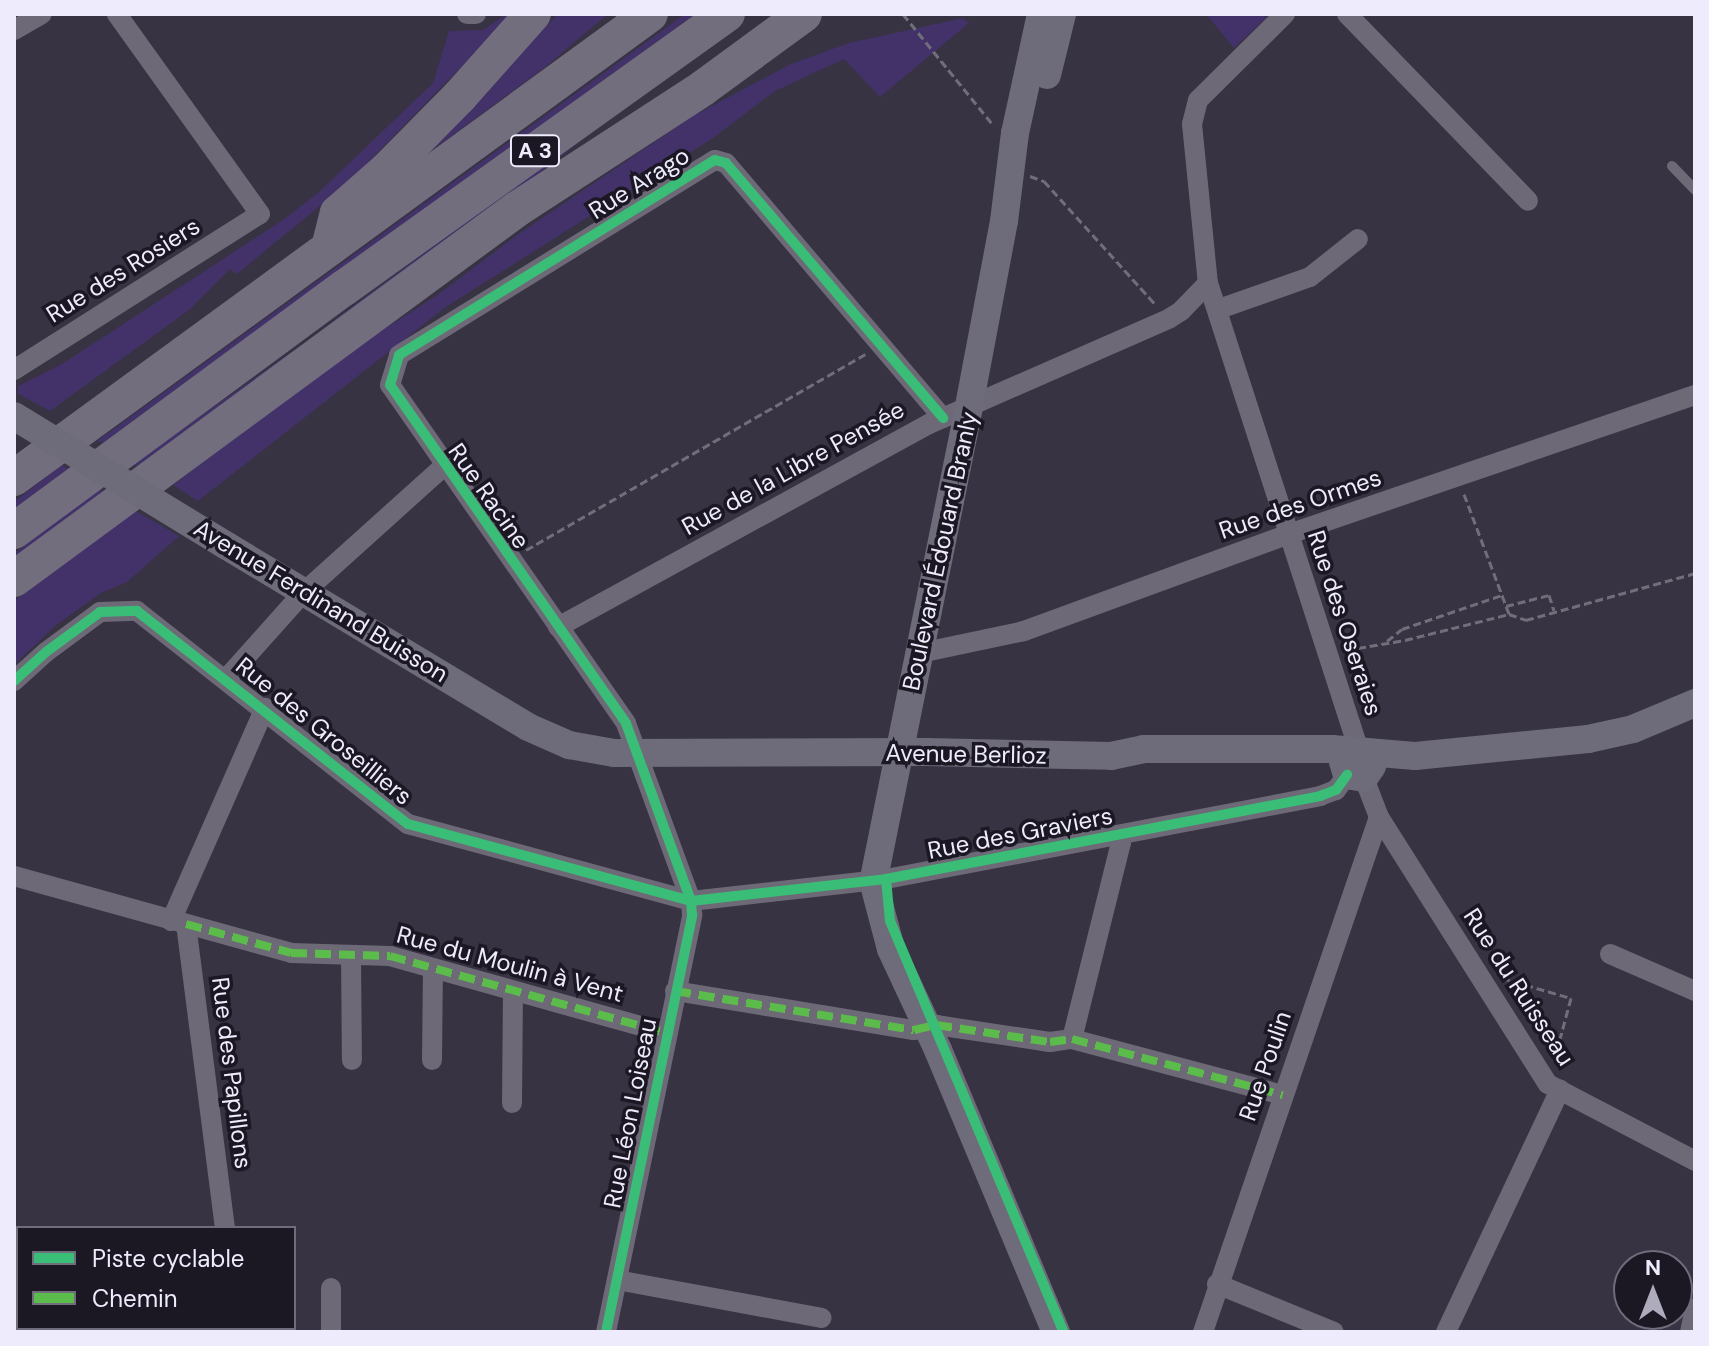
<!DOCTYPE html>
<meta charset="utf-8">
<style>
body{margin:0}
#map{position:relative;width:1709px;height:1346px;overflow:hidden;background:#373342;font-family:"DM Sans",sans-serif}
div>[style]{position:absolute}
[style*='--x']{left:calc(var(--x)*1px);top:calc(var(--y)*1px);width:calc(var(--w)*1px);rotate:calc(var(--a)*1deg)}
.green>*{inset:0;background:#423269}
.path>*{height:3px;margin-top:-1.5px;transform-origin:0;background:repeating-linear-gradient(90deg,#706e79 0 8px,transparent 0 12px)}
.lane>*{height:10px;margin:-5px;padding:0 5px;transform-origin:5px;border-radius:5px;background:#6d6977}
.street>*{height:20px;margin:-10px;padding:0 10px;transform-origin:10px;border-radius:10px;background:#6d6977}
.secondary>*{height:28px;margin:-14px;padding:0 14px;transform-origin:14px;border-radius:14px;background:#6e6b7a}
.highway>*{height:36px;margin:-18px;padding:0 18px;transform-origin:18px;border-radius:18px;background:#726e7d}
.secondary-bridge>*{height:28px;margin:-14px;padding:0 14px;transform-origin:14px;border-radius:14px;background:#6e6b7a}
.quiet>*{height:8px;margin-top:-4px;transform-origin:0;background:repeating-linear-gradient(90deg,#5cbc4b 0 16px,transparent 0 24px)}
.cycleway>*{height:10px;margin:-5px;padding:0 5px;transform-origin:5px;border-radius:5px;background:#3abd76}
span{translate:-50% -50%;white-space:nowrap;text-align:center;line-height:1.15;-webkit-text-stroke:7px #1b1824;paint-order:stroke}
.shield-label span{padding:2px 6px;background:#1b1824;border:2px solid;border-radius:6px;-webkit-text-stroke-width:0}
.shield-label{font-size:22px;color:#eeebfd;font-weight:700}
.street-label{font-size:24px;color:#eeebfd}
.frame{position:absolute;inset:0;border:16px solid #eeebfd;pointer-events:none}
.legend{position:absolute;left:16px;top:1226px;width:280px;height:104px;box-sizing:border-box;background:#1b1824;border:2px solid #6f6c7b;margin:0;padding:10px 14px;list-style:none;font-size:24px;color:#eeebfd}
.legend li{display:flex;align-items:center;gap:16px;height:40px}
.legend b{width:40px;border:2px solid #6f6c7b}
.north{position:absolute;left:1613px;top:1250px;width:80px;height:80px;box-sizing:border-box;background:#1b1824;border:2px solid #6f6c7b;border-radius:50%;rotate:0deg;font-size:22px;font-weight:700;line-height:32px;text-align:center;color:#eeebfd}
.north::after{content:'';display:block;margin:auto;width:28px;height:36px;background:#aeabbc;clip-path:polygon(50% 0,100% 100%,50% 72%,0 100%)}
</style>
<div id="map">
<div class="green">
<div style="clip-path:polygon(507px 14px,513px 14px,349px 182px,237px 274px,230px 269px,189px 310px,50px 411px,18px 394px,18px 386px,62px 364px,283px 220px,318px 193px,433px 83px,449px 31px,483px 30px)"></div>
<div style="clip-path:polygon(558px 14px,608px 14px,544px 68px,435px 148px,433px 145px)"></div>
<div style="clip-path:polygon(685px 14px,695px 14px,103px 443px,97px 441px)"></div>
<div style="clip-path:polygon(1206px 14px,1263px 14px,1266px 18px,1234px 48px)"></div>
<div style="clip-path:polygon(963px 18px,969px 23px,880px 97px,844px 59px,775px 91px,713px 138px,446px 307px,198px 501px,173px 485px,345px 354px,436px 296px,517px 235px,693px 116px,791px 64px,849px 43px)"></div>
<div style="clip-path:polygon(579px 142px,500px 204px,139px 466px,133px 464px,304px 343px,516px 184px)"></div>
<div style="clip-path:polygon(62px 465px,68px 469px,14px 509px,14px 502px)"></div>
<div style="clip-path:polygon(98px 488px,104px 492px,14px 558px,14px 554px)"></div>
<div style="clip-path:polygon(134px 510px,179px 536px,127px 582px,101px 593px,56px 625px,14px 665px,14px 601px)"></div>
</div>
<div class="path">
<div style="--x:903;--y:14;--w:144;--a:50.9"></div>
<div style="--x:1030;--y:176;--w:15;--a:20"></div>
<div style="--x:1044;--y:181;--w:166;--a:47.9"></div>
<div style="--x:1464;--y:494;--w:128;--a:69.4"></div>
<div style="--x:526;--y:550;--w:392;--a:-30"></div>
<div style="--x:1506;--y:606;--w:44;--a:-14.3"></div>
<div style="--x:1549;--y:595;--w:16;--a:72"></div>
<div style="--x:1387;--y:641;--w:19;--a:-39"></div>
<div style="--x:1402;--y:629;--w:106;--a:-18.8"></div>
<div style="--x:1346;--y:650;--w:60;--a:-9.6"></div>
<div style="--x:1405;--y:640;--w:107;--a:-14"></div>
<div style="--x:1509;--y:614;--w:18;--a:19"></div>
<div style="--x:1526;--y:620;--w:175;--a:-15.5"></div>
<div style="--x:1502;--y:978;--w:72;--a:16.2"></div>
<div style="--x:1571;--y:998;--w:65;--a:105.1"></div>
</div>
<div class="lane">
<div style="--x:1672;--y:166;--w:33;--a:46"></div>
</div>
<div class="street">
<div style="--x:467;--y:14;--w:9;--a:0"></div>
<div style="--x:1285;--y:14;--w:122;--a:135.3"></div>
<div style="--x:1198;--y:100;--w:25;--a:104"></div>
<div style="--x:1192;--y:124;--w:160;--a:84.3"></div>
<div style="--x:1208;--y:283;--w:491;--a:72.1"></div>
<div style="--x:1347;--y:14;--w:260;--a:45.9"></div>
<div style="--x:14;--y:30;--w:32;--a:-30"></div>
<div style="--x:1219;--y:309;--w:96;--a:-19.4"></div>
<div style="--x:1310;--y:277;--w:61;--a:-38.4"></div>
<div style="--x:14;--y:370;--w:291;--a:-32.4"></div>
<div style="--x:260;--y:214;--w:246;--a:-125.6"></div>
<div style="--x:558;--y:627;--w:423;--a:-28.7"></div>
<div style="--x:929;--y:424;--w:263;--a:-23.7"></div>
<div style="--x:1170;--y:318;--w:13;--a:-32"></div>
<div style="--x:1181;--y:311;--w:39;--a:-46"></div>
<div style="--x:920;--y:653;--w:106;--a:-11.9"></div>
<div style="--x:1024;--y:631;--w:282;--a:-20.1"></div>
<div style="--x:1289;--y:534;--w:429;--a:-18.9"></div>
<div style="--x:226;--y:679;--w:115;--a:-48.2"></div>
<div style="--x:303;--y:593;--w:190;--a:-42"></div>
<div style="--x:14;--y:681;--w:43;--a:-42.2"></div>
<div style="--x:46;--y:652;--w:67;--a:-36.5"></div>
<div style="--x:100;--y:612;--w:37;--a:-2"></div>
<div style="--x:137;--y:611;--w:345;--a:38.2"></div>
<div style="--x:408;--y:824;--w:293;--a:15.2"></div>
<div style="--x:691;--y:901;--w:196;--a:-6.4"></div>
<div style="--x:886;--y:879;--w:442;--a:-10.8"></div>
<div style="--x:1320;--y:796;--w:17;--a:-21"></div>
<div style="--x:1336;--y:790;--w:19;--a:-54"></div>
<div style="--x:1364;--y:778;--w:42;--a:69"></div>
<div style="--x:1379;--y:817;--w:316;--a:57.7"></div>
<div style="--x:1548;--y:1084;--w:166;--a:27.6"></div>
<div style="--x:14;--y:876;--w:288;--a:15.5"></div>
<div style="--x:291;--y:953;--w:99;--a:1.7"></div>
<div style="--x:390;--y:956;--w:287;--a:15.6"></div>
<div style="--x:171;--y:921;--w:233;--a:-66.2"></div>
<div style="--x:186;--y:924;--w:306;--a:82.7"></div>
<div style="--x:1610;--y:954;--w:93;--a:23.5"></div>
<div style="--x:351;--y:955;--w:105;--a:89.5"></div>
<div style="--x:675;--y:991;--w:242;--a:9.3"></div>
<div style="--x:914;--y:1030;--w:23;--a:-13"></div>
<div style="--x:936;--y:1025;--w:115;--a:8.5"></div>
<div style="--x:1050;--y:1042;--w:22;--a:-8"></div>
<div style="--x:1072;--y:1039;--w:218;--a:14.9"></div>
<div style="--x:1072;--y:1039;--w:202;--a:-76"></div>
<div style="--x:1121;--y:843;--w:8;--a:-97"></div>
<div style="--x:432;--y:1060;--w:92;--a:-89.4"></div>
<div style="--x:512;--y:1103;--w:112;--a:-89.5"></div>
<div style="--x:617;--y:1280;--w:208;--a:10.5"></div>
<div style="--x:1217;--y:1284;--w:126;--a:22.3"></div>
<div style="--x:238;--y:1328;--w:4;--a:76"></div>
<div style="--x:194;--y:1332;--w:30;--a:-8"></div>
<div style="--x:331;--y:1332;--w:44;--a:-90"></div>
<div style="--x:606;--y:1332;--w:426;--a:-78.3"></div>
<div style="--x:692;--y:915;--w:14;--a:-94"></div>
<div style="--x:691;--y:901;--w:189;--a:-110.1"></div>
<div style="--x:626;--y:723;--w:412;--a:-124.9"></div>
<div style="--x:390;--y:385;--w:31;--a:-73"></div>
<div style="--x:399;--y:355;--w:371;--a:-31.7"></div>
<div style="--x:715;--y:160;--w:11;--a:15"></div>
<div style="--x:726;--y:163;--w:335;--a:49.6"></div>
<div style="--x:1203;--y:1332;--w:544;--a:-71.13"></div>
<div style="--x:1446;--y:1332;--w:268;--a:-64.8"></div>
<div style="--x:1690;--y:1332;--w:24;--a:-78"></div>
</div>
<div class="secondary">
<div style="--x:1041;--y:14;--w:122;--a:102.3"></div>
<div style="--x:1015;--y:133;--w:89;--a:97.1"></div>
<div style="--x:1004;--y:221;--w:189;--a:100.7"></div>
<div style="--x:969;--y:407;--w:484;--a:101.4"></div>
<div style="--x:873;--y:881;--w:70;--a:75.2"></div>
<div style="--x:891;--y:949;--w:111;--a:65"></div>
<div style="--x:938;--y:1050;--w:306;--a:67.3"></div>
<div style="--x:1047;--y:75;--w:63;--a:-76.2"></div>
<div style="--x:227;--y:546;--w:351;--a:31"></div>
<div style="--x:528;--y:727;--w:45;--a:23.7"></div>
<div style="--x:569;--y:745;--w:46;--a:10.1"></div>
<div style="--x:614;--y:753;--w:312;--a:-0.2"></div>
<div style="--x:926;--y:752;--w:185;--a:1.2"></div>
<div style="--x:1111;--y:756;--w:34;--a:-12"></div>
<div style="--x:1144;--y:749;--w:188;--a:0"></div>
<div style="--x:1332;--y:749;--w:83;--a:4.8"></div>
<div style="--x:1415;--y:756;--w:174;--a:-5.6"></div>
<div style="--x:1588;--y:739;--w:46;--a:-12.5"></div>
<div style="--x:1633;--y:729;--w:67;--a:-22.8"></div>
<div style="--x:1343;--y:762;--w:14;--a:73"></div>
<div style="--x:1347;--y:775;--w:17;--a:10"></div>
<div style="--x:1364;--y:778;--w:14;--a:-56"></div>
<div style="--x:1372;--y:766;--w:13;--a:-108"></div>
</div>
<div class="highway">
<div style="--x:329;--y:248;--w:36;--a:-76"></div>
<div style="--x:338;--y:213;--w:65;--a:-41.3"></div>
<div style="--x:387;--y:170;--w:103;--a:-45.4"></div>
<div style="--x:459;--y:97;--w:111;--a:-48.3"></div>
<div style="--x:14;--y:478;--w:787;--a:-36.11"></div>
<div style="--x:14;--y:531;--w:410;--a:-36.4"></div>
<div style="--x:344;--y:288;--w:471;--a:-35.6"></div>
<div style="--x:14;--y:579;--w:624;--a:-36.34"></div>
<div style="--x:517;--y:209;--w:222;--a:-33"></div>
<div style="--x:703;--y:88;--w:125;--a:-36.2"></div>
</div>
<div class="secondary-bridge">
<div style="--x:14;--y:416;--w:250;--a:31.4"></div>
</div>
<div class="quiet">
<div style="--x:186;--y:924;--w:109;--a:15.4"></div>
<div style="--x:291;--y:953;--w:99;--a:1.7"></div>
<div style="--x:390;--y:956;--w:287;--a:15.6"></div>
<div style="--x:675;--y:991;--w:242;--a:9.3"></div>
<div style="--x:914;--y:1030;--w:23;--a:-13"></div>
<div style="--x:936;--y:1025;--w:115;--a:8.5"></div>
<div style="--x:1050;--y:1042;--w:22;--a:-8"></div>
<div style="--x:1072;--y:1039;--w:218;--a:14.9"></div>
</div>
<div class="cycleway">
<div style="--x:14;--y:681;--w:43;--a:-42.2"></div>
<div style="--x:46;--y:652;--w:67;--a:-36.5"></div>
<div style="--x:100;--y:612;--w:37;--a:-2"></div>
<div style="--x:137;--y:611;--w:345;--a:38.2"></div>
<div style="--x:408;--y:824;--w:293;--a:15.2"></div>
<div style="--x:691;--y:901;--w:196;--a:-6.4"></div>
<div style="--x:886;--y:879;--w:442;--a:-10.8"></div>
<div style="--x:1320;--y:796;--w:17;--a:-21"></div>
<div style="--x:1336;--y:790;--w:19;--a:-54"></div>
<div style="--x:886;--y:879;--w:42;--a:84.6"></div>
<div style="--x:890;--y:921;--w:446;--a:67.1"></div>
<div style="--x:606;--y:1332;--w:426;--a:-78.3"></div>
<div style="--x:692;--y:915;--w:14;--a:-94"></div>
<div style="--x:691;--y:901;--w:189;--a:-110.1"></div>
<div style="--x:626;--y:723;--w:412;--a:-124.9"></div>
<div style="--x:390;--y:385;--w:31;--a:-73"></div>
<div style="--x:399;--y:355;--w:371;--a:-31.7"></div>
<div style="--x:715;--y:160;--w:11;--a:15"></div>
<div style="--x:726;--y:163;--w:335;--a:49.6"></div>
</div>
<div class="shield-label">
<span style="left:535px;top:151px">A 3</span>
</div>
<div class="street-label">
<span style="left:639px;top:183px;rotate:-32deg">Rue Arago</span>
<span style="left:123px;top:270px;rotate:-32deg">Rue des Rosiers</span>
<span style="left:793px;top:468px;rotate:-29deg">Rue de la Libre Pensée</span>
<span style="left:489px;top:496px;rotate:55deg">Rue Racine</span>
<span style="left:1300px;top:504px;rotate:-19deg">Rue des Ormes</span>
<span style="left:940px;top:551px;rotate:-78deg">Boulevard Édouard Branly</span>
<span style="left:321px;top:601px;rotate:31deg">Avenue Ferdinand Buisson</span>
<span style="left:1345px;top:623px;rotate:72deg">Rue des Oseraies</span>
<span style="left:324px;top:731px;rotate:39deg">Rue des Groseilliers</span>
<span style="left:966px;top:754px;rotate:1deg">Avenue Berlioz</span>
<span style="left:1020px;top:833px;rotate:-11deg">Rue des Graviers</span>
<span style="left:510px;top:964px;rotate:15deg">Rue du Moulin à Vent</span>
<span style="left:1519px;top:987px;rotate:57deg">Rue du Ruisseau</span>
<span style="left:1265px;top:1066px;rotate:-71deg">Rue Poulin</span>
<span style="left:232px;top:1073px;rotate:83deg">Rue des Papillons</span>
<span style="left:630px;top:1113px;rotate:-79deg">Rue Léon Loiseau</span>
</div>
<div class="frame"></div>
<ul class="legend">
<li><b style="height:10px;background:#3abd76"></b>Piste cyclable</li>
<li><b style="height:10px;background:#5cbc4b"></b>Chemin</li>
</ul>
<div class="north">N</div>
</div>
